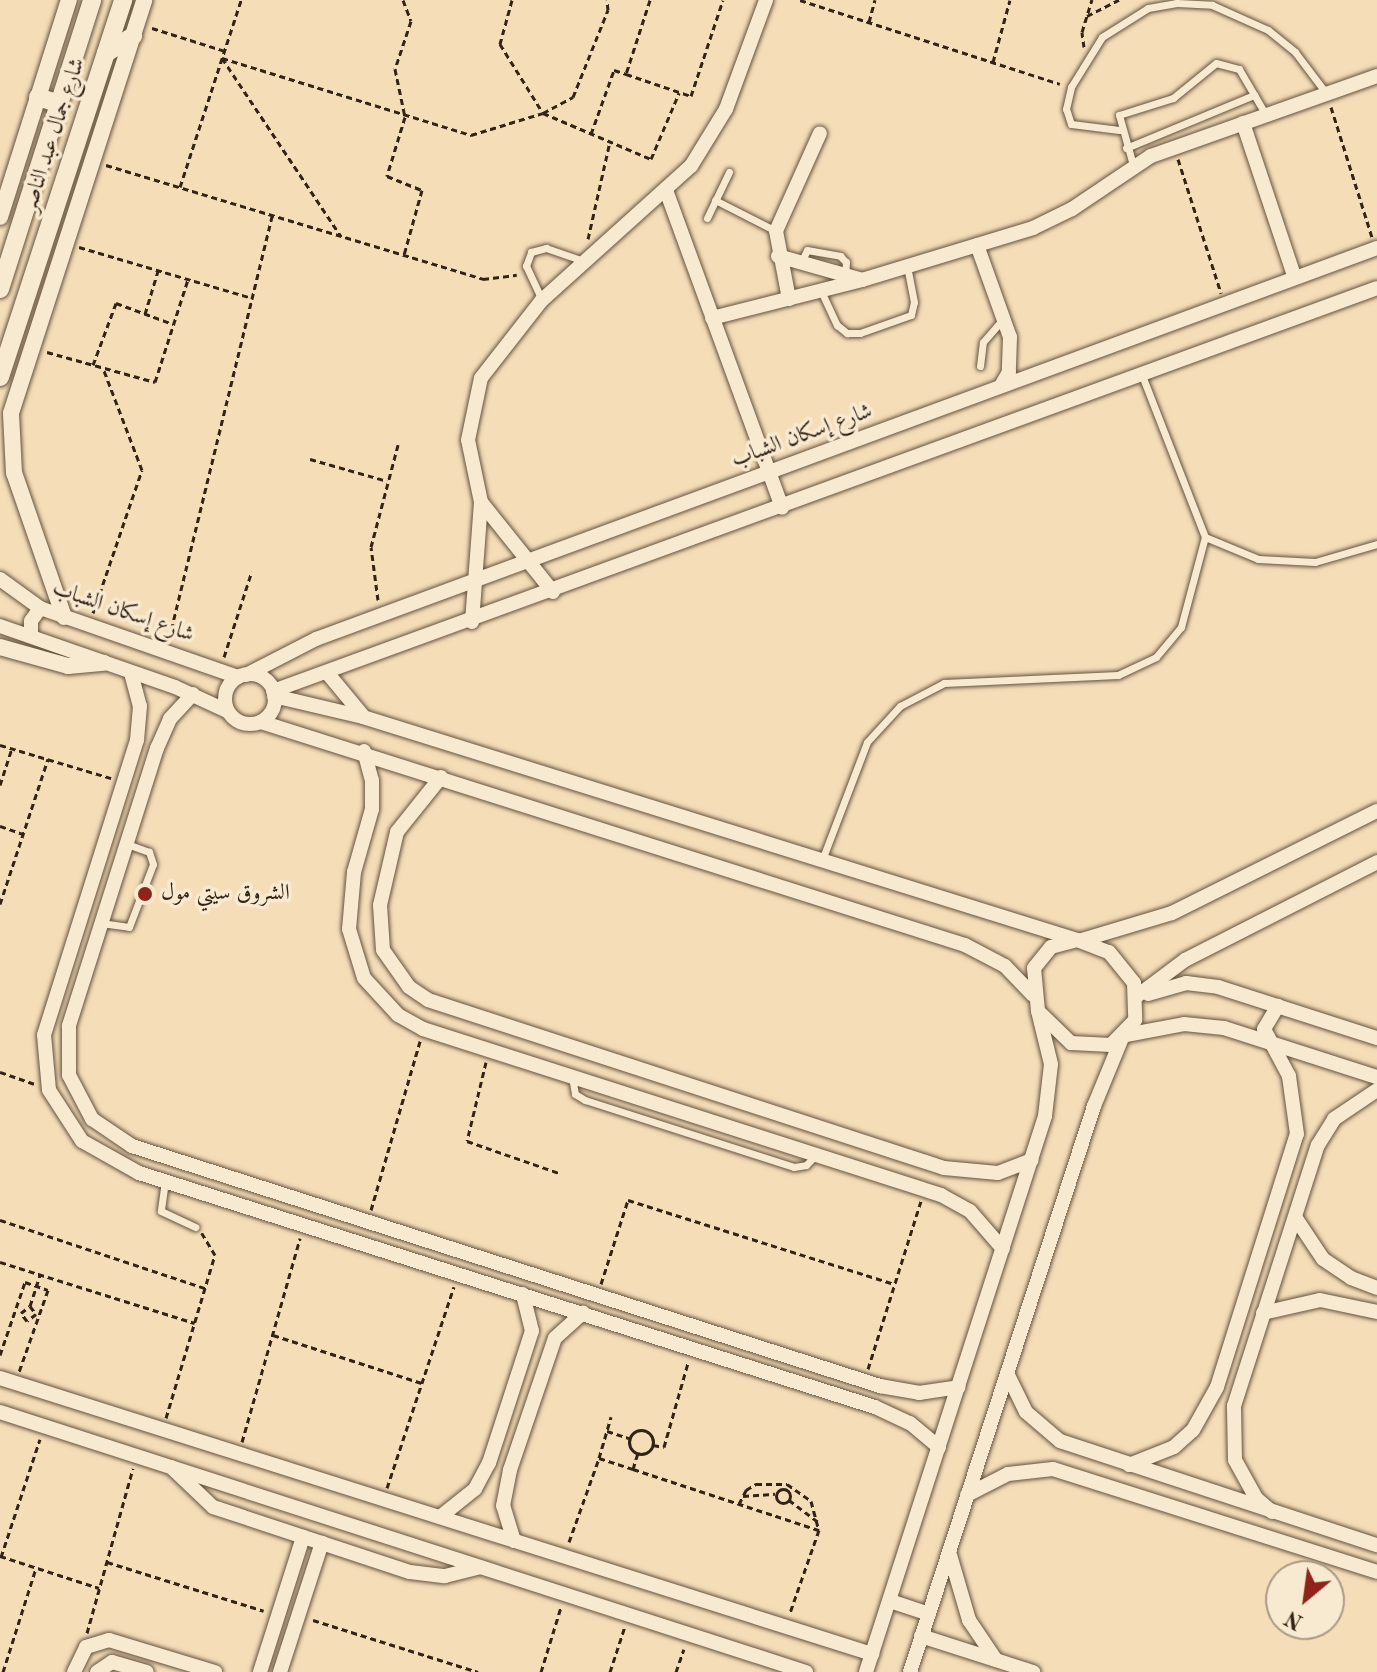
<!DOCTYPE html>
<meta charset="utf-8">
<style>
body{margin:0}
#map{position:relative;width:1377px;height:1672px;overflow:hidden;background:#f5ddb8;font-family:"Old Standard TT",Amiri,serif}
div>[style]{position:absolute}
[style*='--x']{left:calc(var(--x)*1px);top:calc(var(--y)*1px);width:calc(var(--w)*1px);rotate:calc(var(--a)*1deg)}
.path>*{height:3px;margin-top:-1.5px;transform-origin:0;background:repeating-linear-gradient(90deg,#322317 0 6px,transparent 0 10px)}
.path>.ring{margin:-1.5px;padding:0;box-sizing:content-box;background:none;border:3px solid #322317;border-radius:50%}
.roads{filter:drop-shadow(0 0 2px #63523f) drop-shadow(0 0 2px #63523f)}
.service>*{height:7px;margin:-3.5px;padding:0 3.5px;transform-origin:3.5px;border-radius:3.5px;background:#f8e9d1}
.minor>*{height:14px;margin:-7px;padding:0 7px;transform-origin:7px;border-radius:7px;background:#f8e9d1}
.minor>.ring{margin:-7px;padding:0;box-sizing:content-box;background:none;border:14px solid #f8e9d1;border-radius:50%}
.tertiary>*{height:16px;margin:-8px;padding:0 8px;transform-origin:8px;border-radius:8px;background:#f8e9d1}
.secondary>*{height:18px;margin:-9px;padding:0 9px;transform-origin:9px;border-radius:9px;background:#f8e9d1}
.dots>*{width:22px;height:22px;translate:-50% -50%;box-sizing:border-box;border:4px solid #f8e9d1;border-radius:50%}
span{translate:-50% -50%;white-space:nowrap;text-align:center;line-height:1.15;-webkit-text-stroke:7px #f8e9d1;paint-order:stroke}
.street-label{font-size:22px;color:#322317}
.poi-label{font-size:22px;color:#322317}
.left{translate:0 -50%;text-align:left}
.north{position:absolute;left:1265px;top:1560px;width:80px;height:80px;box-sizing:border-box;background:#f8e9d1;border:2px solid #a99a87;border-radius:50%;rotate:209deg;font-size:22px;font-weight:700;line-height:32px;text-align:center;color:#322317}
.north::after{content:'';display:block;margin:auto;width:28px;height:36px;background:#8f2418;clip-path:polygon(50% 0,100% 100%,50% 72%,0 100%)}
</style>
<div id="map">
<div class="path">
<div style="--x:403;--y:0;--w:22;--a:69"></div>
<div style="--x:411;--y:21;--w:51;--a:108.4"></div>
<div style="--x:395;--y:69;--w:49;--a:78.2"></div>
<div style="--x:405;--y:117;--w:62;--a:107"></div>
<div style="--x:387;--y:176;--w:38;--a:22"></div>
<div style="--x:422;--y:190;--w:67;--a:105.5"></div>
<div style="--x:512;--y:0;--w:46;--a:105.3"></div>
<div style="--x:500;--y:44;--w:81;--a:58.1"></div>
<div style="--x:543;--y:113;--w:117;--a:23.1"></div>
<div style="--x:651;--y:159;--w:72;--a:-67"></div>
<div style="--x:650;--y:0;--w:78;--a:108"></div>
<div style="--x:626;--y:74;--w:69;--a:18.7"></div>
<div style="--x:691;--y:96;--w:101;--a:-71.6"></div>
<div style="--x:800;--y:0;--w:273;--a:17.9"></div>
<div style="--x:1087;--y:16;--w:36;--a:-27"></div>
<div style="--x:869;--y:22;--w:23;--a:-75"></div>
<div style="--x:152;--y:28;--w:77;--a:17.5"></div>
<div style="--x:1084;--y:47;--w:15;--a:-98"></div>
<div style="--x:1082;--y:32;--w:34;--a:-73"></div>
<div style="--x:222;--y:58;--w:261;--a:17.2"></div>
<div style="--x:471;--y:135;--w:75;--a:-17"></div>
<div style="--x:543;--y:113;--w:34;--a:-28"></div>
<div style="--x:573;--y:97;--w:94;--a:-68.1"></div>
<div style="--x:608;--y:10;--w:10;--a:-96"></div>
<div style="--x:222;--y:58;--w:213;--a:56.3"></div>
<div style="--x:993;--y:62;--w:64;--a:-74.7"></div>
<div style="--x:1331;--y:107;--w:136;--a:72.5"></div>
<div style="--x:591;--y:134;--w:68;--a:-70.2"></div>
<div style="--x:614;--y:70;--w:13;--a:18"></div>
<div style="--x:1178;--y:159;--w:141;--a:72.2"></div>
<div style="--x:106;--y:165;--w:394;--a:16.8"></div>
<div style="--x:483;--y:279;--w:34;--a:-7"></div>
<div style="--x:180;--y:187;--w:197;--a:-71.9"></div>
<div style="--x:588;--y:239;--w:100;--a:-77.3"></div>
<div style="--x:79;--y:247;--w:180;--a:16.4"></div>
<div style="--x:145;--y:314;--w:45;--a:-73.2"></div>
<div style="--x:47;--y:352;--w:112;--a:15.5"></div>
<div style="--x:155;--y:382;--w:108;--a:-72.2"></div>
<div style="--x:93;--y:365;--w:66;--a:-69.6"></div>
<div style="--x:116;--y:303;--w:61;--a:20.2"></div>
<div style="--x:310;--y:459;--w:80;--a:15.9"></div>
<div style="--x:378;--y:600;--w:53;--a:-97.5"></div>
<div style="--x:371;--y:547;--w:106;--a:-75.2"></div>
<div style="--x:93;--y:613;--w:151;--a:-71.1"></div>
<div style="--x:142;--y:470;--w:109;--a:-110.9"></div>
<div style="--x:169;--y:639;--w:436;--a:-76.3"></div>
<div style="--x:224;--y:657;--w:90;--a:-72"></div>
<div style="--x:0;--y:745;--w:116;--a:16.6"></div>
<div style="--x:0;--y:785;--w:39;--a:-72"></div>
<div style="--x:0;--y:826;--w:24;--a:19"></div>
<div style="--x:0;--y:904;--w:153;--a:-71.7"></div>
<div style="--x:486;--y:1062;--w:81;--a:103.5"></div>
<div style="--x:467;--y:1141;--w:97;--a:19.2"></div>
<div style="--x:0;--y:1072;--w:36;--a:19"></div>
<div style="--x:371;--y:1210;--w:176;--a:-73.8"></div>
<div style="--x:0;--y:1220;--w:216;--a:18.4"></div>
<div style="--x:0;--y:1262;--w:204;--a:17.4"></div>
<div style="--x:601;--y:1284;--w:88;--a:-72.2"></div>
<div style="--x:628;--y:1200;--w:280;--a:17.5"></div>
<div style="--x:30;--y:1306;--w:10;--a:53"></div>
<div style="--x:36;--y:1314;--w:11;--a:142"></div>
<div style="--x:27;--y:1321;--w:10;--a:-127"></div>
<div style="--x:21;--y:1313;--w:11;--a:-38"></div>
<div style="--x:30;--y:1306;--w:32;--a:-72"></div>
<div style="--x:273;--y:1335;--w:157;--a:17.9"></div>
<div style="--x:0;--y:1355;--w:77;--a:-71.1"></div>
<div style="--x:25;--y:1282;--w:24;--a:19"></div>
<div style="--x:48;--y:1290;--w:87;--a:109.5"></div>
<div style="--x:868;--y:1369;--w:176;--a:-72.5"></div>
<div style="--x:166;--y:1418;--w:170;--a:-73.3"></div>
<div style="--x:215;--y:1255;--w:26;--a:-121"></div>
<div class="ring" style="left:629px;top:1430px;width:21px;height:21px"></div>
<div style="--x:607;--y:1431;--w:23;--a:18"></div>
<div style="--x:242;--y:1442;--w:212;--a:-74.1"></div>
<div style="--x:653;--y:1445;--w:11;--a:10"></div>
<div style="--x:664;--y:1447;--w:87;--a:-74.1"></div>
<div style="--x:599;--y:1458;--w:43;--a:-73.7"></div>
<div style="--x:633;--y:1469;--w:17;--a:-73"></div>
<div style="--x:387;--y:1488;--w:212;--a:-71.6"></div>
<div class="ring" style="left:776px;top:1489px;width:11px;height:11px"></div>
<div style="--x:743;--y:1496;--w:32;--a:-4"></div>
<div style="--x:789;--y:1500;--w:36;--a:37"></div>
<div style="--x:739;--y:1504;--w:16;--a:-63"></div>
<div style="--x:746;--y:1490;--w:12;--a:-31"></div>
<div style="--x:756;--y:1484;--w:31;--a:0"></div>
<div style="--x:787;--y:1484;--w:29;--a:35"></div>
<div style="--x:811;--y:1501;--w:30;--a:75"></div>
<div style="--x:569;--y:1542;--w:89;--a:-70.3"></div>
<div style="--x:599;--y:1458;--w:36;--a:18"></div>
<div style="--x:633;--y:1469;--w:196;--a:18.2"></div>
<div style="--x:819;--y:1530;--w:88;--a:109.3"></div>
<div style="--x:0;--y:1556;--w:104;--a:17.9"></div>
<div style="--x:1;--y:1557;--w:124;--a:-71.7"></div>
<div style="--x:107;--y:1562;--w:164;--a:17.3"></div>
<div style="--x:313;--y:1620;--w:173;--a:17.5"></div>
<div style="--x:87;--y:1633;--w:171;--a:-74.4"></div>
<div style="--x:3;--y:1672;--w:109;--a:-72.4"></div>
<div style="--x:541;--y:1672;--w:68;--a:-72.9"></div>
<div style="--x:610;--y:1672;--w:48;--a:-71.9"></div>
<div style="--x:676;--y:1672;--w:24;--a:-71"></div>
</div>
<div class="roads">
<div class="service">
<div style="--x:1119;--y:130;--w:48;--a:-172.9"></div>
<div style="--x:1071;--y:124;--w:16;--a:-108"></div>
<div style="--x:1066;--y:109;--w:23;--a:-77"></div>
<div style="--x:1071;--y:87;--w:59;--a:-58.2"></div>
<div style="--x:1102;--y:37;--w:54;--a:-32.2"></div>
<div style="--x:1148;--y:8;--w:29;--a:-10"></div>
<div style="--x:1177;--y:3;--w:35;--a:3"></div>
<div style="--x:1212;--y:5;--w:61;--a:24.1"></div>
<div style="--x:1268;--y:30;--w:35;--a:39"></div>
<div style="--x:1295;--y:52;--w:51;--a:52.9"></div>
<div style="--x:1126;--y:148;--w:139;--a:-22.5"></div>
<div style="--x:1133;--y:165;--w:52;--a:-105.6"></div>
<div style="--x:1119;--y:115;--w:57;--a:-17.5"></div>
<div style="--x:1173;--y:98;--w:55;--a:-39.1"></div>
<div style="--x:1216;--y:63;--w:24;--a:15"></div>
<div style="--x:1239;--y:69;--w:53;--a:59.6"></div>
<div style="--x:715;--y:200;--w:68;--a:26.9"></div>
<div style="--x:707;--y:218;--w:51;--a:-64.4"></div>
<div style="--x:801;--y:262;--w:13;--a:-63"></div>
<div style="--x:807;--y:250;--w:34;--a:10"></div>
<div style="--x:840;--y:256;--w:8;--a:45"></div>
<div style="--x:846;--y:262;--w:13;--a:94"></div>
<div style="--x:821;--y:291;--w:38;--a:65"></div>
<div style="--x:837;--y:325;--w:13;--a:39"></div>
<div style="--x:847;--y:333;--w:13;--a:0"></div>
<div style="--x:860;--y:333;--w:54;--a:-19.4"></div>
<div style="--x:911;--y:315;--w:13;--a:-77"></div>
<div style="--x:914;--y:302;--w:36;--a:-101"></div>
<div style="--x:542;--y:300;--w:38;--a:-115"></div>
<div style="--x:526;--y:266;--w:15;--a:-70"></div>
<div style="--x:531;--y:252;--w:16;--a:-15"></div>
<div style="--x:546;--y:248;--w:39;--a:19"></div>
<div style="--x:980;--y:366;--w:24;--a:-83"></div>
<div style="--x:983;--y:342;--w:30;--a:-49"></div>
<div style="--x:1205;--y:537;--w:57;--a:22.5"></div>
<div style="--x:1258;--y:559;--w:57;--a:3"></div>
<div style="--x:1315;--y:562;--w:65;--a:-16.2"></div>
<div style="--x:822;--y:860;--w:126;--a:-69.1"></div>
<div style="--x:867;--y:742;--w:49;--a:-47.5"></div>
<div style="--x:900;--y:706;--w:50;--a:-27.6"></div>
<div style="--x:944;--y:683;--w:174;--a:-2.6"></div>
<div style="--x:1118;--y:675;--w:42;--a:-25.3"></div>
<div style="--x:1156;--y:657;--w:39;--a:-50"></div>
<div style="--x:1181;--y:627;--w:93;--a:-75.1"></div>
<div style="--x:1205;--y:537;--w:174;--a:-111.3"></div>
<div style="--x:101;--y:923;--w:28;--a:8"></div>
<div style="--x:129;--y:927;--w:67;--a:-69.1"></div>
<div style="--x:153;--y:864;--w:13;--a:-108"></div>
<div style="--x:149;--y:852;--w:23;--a:-160"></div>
<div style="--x:572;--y:1077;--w:17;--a:80"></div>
<div style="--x:575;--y:1094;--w:12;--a:31"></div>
<div style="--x:585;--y:1100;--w:219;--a:17.8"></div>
<div style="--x:794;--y:1167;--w:12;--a:-9"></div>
<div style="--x:806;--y:1165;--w:13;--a:-45"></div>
<div style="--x:165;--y:1181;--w:30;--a:98"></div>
<div style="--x:161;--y:1211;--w:38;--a:25"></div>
</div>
<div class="minor">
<div style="--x:1243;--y:123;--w:163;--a:71.5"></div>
<div style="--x:667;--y:193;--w:335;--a:69.9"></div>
<div style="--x:977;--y:245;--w:98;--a:70.3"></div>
<div style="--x:1010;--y:337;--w:35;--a:92"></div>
<div style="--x:1009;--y:372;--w:16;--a:120"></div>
<div style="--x:778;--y:256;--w:87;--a:15.9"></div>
<div style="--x:789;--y:299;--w:69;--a:-100.8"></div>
<div style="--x:776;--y:231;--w:107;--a:-65.8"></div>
<div style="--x:712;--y:318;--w:155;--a:-14.2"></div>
<div style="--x:862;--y:280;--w:179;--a:-16.9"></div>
<div style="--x:1033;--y:228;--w:43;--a:-26"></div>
<div style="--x:1072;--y:209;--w:95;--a:-33.9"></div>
<div style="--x:1151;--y:156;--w:240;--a:-19.5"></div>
<div style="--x:0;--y:579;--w:49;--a:35.9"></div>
<div style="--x:40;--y:608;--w:210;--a:19.2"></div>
<div style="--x:553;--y:592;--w:115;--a:-128.7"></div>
<div style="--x:481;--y:502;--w:63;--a:-101.8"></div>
<div style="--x:468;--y:440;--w:63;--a:-78.2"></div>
<div style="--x:481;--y:378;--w:99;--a:-52"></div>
<div style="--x:542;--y:300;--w:200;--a:-42"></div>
<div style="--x:691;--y:166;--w:67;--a:-58.4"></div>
<div style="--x:726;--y:109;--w:116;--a:-69.8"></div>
<div style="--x:472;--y:622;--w:120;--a:-85.7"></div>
<div style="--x:0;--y:626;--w:185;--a:19.2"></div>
<div style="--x:175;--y:687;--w:57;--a:24.8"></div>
<div style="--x:31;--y:636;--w:15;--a:-90"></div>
<div style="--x:31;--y:621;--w:16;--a:-55"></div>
<div style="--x:131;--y:673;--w:34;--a:75"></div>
<div style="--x:140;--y:706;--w:34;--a:95"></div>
<div style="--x:137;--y:740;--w:309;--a:107.5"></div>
<div style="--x:44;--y:1035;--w:55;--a:84.8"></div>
<div style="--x:49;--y:1090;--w:61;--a:57.1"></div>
<div style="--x:82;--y:1141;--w:65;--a:29.3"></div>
<div style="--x:139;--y:1173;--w:772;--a:17.64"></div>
<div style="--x:875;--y:1407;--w:38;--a:25"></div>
<div style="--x:910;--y:1423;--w:38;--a:40"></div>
<div class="ring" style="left:225px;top:674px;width:36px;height:36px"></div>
<div style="--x:246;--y:675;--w:79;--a:-27.2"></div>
<div style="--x:316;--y:639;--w:1131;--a:-20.23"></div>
<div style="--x:329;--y:675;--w:53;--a:50.3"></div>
<div style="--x:273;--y:691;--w:1175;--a:-20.05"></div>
<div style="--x:193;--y:694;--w:34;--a:133"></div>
<div style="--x:170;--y:719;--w:32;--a:114"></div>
<div style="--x:157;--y:748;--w:292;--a:107.6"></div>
<div style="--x:69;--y:1026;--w:49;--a:90"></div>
<div style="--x:69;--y:1075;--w:50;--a:62.4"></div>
<div style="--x:92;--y:1119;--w:48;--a:34"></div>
<div style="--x:132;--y:1146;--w:786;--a:17.79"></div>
<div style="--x:880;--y:1386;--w:40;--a:10"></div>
<div style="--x:919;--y:1393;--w:40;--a:-8.5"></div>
<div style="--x:274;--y:696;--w:91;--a:13.3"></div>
<div style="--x:363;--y:717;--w:748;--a:17.34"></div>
<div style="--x:261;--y:722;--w:738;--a:17.58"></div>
<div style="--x:965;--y:945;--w:45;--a:27.7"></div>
<div style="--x:1005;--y:966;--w:40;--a:46"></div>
<div style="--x:364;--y:751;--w:30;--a:75"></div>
<div style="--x:372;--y:780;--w:29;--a:90"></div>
<div style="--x:372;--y:809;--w:66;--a:105.9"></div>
<div style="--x:354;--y:872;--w:57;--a:95"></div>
<div style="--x:349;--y:929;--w:51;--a:73"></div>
<div style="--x:364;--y:978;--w:50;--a:47.4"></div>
<div style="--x:398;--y:1015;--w:29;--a:29"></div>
<div style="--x:423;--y:1029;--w:544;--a:17.77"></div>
<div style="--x:941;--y:1195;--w:33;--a:29"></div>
<div style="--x:970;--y:1211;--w:50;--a:49"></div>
<div style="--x:441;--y:777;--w:70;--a:128.7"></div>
<div style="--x:397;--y:832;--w:75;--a:103.1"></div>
<div style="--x:380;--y:905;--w:45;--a:86.2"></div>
<div style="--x:383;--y:950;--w:45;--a:54.9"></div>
<div style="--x:409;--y:987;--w:23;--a:34"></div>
<div style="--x:428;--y:1000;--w:543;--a:18.03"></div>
<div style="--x:944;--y:1168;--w:54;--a:5.3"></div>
<div style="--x:998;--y:1173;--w:36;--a:-21"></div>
<div style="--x:1077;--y:940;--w:34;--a:21"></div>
<div style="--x:1109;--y:952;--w:40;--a:51"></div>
<div style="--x:1134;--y:983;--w:37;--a:88"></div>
<div style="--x:1135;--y:1020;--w:35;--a:134"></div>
<div style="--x:1111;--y:1045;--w:40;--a:-177.1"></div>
<div style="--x:1071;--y:1043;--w:46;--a:-135.9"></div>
<div style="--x:1038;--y:1011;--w:43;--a:-95.3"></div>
<div style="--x:1034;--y:968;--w:27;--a:-51"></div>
<div style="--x:1051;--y:947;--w:27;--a:-15"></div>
<div style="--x:1082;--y:940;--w:94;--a:-16.7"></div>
<div style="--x:1172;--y:913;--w:229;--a:-26.5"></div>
<div style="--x:1148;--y:994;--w:40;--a:-16"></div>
<div style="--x:1186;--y:983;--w:32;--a:7"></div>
<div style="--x:1218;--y:987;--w:167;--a:17.8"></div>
<div style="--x:1137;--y:996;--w:60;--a:-36.9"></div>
<div style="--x:1185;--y:960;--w:216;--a:-27"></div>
<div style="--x:1126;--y:1035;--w:59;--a:-10.7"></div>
<div style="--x:1184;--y:1024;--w:40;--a:5.7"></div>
<div style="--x:1224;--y:1028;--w:161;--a:17.8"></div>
<div style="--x:1295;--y:1217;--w:50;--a:56.3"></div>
<div style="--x:1323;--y:1259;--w:34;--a:34"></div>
<div style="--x:1351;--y:1278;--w:28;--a:21"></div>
<div style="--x:1263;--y:1313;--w:58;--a:-12.8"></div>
<div style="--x:1320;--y:1300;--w:58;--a:11.9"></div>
<div style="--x:1007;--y:1373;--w:43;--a:64"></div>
<div style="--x:1026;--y:1412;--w:45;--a:40.5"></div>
<div style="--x:1060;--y:1441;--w:334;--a:18.2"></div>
<div style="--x:0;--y:1378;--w:915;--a:17.56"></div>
<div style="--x:0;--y:1412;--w:847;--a:17.88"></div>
<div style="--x:1129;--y:1465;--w:48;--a:-21.8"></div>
<div style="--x:1174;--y:1447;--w:25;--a:-42"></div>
<div style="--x:1193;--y:1430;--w:49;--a:-60.8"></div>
<div style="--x:1217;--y:1387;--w:265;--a:-72.5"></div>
<div style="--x:1297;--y:1134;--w:59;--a:-97.9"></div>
<div style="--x:1289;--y:1076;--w:53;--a:-118"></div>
<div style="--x:1264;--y:1029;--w:27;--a:-59"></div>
<div style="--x:171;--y:1467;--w:58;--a:43.6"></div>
<div style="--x:213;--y:1507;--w:207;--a:18.3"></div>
<div style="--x:410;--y:1572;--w:35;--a:7"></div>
<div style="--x:445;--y:1576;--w:36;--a:-14"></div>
<div style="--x:967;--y:1495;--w:46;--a:-27.1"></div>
<div style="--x:1008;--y:1474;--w:45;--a:-6.3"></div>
<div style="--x:1053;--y:1469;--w:340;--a:17.6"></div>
<div style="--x:1272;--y:1512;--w:21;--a:-139"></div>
<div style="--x:1256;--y:1498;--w:43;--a:-118.9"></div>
<div style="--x:1235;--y:1460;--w:54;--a:-91.1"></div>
<div style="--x:1234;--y:1406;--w:274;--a:-72.2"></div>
<div style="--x:1318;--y:1145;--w:31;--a:-58"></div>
<div style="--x:1334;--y:1119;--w:52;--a:-34"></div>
<div style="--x:440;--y:1517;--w:45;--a:-38.7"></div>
<div style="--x:475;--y:1489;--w:30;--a:-62"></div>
<div style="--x:489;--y:1463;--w:139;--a:-72"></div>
<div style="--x:532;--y:1331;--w:38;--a:-104"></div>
<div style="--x:514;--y:1541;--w:37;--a:-107"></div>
<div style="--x:503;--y:1506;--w:37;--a:-79"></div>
<div style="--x:510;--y:1470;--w:139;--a:-71.2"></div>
<div style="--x:555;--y:1338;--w:38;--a:-42"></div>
<div style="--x:950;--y:1555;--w:68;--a:73.7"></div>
<div style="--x:969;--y:1620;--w:48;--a:56"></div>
<div style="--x:890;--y:1601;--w:41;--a:18.4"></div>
<div style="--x:921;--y:1636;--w:118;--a:17.8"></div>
<div style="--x:74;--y:1672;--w:28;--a:-64"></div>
<div style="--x:86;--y:1647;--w:24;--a:-17"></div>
<div style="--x:109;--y:1640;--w:111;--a:16.8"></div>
<div style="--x:97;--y:1672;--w:18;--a:-34"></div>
<div style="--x:112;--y:1662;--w:36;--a:16"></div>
<div style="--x:260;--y:1672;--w:142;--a:-72.3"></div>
<div style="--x:280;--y:1672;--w:136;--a:-72"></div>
<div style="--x:866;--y:1672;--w:584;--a:-72.15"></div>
<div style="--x:1045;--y:1116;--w:52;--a:-83.4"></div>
<div style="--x:1051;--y:1064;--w:55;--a:-103.8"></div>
<div style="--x:910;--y:1672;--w:595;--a:-71.99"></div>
<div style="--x:1094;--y:1106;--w:74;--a:-67.6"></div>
</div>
<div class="tertiary">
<div style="--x:0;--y:217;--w:228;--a:-72.4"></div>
<div style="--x:64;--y:617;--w:152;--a:-109.1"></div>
<div style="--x:14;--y:473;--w:60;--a:-92.9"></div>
<div style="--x:11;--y:413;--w:434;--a:-72.1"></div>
<div style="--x:0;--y:647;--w:71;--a:15.6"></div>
<div style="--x:68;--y:666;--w:36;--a:-5"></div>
</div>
<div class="secondary">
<div style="--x:106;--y:53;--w:32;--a:-32"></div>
<div style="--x:38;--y:97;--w:22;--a:18"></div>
<div style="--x:0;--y:289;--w:303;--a:-72.3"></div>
<div style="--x:0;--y:377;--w:397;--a:-71.9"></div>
</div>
</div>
<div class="dots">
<div style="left:145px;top:894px;background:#8f2418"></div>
</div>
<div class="street-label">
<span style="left:54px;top:135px;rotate:-72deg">شارع جمال عبد الناصر</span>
<span style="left:802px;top:436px;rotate:-20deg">شارع إسكان الشباب</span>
<span style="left:123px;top:612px;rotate:19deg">شارع إسكان الشباب</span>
</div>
<div class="poi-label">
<span class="left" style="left:161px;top:894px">الشروق سيتي مول</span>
</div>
<div class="north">N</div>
</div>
